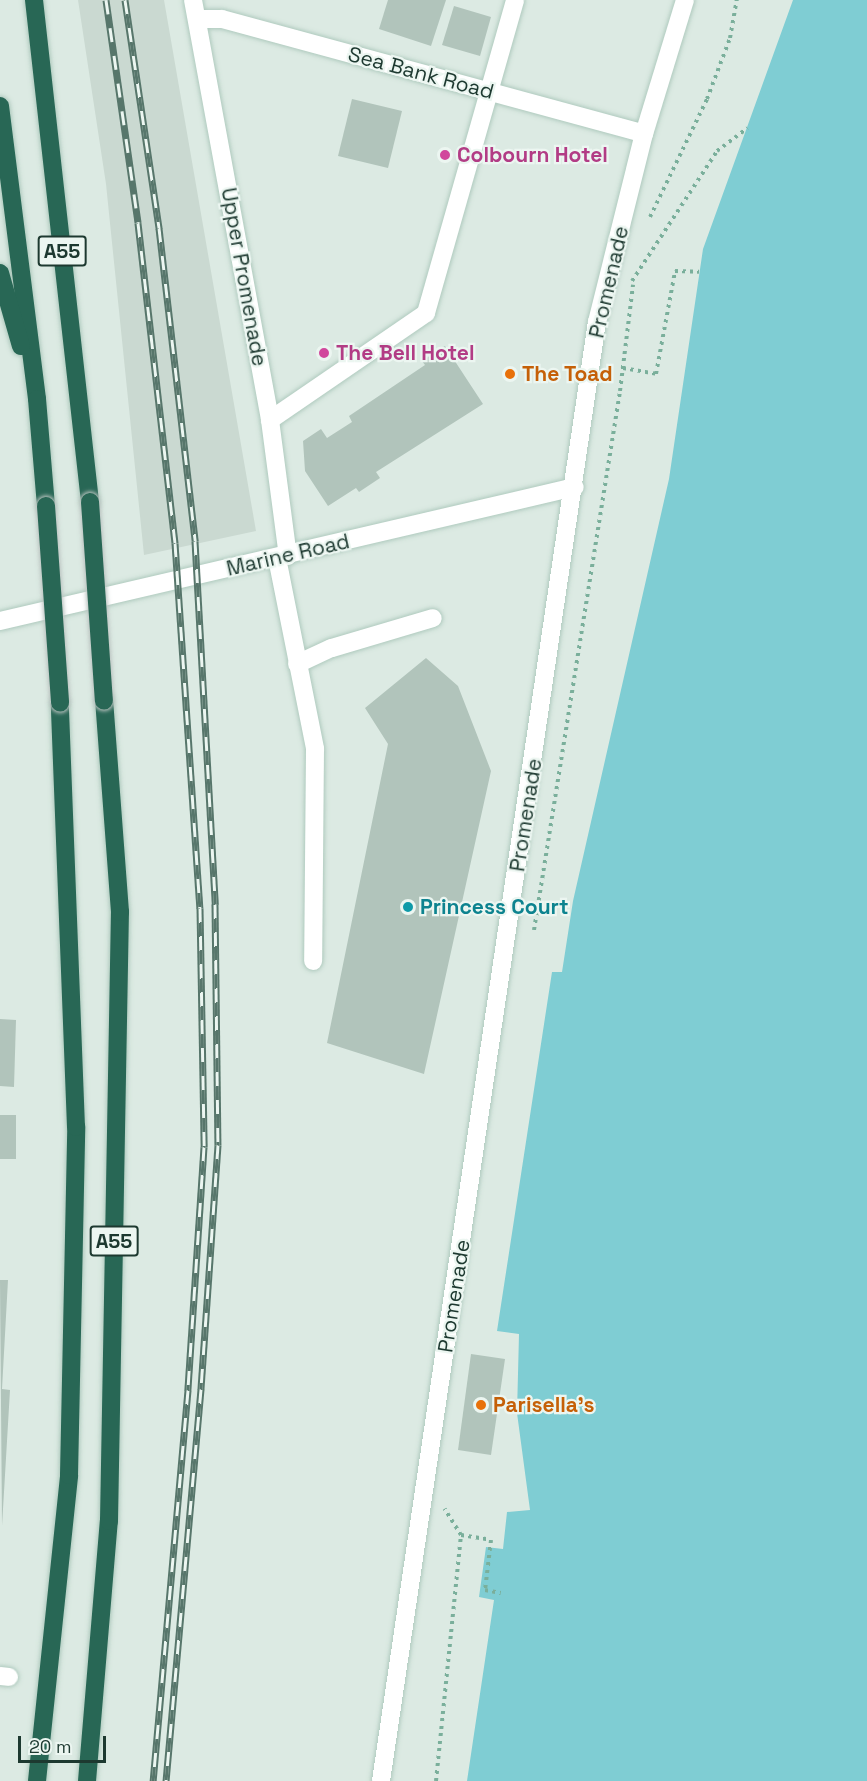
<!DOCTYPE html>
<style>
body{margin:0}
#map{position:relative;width:867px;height:1781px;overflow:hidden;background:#dceae3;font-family:"Space Grotesk",sans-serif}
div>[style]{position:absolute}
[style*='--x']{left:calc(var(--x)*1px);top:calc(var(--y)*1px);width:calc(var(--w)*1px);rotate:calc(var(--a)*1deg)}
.built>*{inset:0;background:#cad9d1}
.water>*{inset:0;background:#7fcdd3}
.building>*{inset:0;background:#b1c4bb}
.path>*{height:4px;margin-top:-2px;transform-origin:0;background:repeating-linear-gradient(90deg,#7aaf9b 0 3px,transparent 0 7.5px)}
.roads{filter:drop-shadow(0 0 2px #afcabe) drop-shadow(0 0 2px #afcabe)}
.lane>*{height:18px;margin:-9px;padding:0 9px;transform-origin:9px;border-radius:9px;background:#fff}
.street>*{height:18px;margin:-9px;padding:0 9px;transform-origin:9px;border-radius:9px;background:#fff}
.secondary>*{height:18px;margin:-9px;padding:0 9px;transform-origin:9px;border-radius:9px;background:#fff}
.highway>*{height:18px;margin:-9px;padding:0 9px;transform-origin:9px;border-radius:9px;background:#286755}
.rail>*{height:7px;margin-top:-3.5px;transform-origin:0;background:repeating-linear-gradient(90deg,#ecf6f1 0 14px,#57766b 0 28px);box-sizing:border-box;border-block:2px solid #57766b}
.bridges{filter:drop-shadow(0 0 2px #bbc4c1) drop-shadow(0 0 2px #bbc4c1)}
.highway-bridge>*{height:18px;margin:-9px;padding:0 9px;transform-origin:9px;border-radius:9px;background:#286755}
.dots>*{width:16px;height:16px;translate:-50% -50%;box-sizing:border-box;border:3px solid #ecf6f1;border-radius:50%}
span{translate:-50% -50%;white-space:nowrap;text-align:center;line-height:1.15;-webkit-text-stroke:4.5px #ecf6f1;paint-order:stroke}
.shield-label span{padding:2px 4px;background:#ecf6f1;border:2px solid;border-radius:4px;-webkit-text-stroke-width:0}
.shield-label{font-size:20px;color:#1d3930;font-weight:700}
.street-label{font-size:21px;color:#1d3930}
.hotel-label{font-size:21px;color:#b23c85;font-weight:700}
.left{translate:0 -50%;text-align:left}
.food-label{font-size:21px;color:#c56008;font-weight:700}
.culture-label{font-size:21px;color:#0d838f;font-weight:700}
.scale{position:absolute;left:18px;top:1736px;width:88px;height:27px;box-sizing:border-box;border:3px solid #1d3930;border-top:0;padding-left:8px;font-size:18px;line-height:21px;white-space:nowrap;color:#1d3930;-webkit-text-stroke:4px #ecf6f1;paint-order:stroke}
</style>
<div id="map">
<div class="built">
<div style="clip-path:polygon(78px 0,164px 0,256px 531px,144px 555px,106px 184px)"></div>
</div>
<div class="water">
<div style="clip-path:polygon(793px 0,867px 0,867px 1781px,467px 1781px,494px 1600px,479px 1597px,486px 1547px,503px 1549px,507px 1512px,530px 1510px,517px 1413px,519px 1334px,497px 1331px,552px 972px,562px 972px,573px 901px,669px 479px,703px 249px)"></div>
</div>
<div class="building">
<div style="clip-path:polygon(388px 0,446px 0,431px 46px,379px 29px)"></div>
<div style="clip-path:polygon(454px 6px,491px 17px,480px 56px,442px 45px)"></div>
<div style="clip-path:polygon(352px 99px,402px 111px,388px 168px,338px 156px)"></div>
<div style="clip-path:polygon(445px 346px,483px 404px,376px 472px,380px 478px,359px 492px,356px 488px,328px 506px,305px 471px,303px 441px,321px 429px,327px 438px,352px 422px,349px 416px,425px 365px,422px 361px)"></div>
<div style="clip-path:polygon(426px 658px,458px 686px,491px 771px,424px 1074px,327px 1043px,388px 744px,365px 708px)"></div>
<div style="clip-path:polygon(0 1019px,16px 1020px,14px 1087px,0 1086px)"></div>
<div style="clip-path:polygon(0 1115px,16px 1115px,16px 1159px,0 1159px)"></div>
<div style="clip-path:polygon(0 1280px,8px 1280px,2px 1389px,10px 1390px,2px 1526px)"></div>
<div style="clip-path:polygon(471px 1354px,505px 1359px,491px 1455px,458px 1450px)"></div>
</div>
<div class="path">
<div style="--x:650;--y:217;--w:131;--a:-64.2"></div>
<div style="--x:707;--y:99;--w:65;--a:-69.3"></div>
<div style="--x:730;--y:38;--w:39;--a:-80"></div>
<div style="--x:632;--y:281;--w:155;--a:-56.8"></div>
<div style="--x:717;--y:151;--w:38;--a:-37"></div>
<div style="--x:623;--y:368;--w:34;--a:10"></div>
<div style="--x:656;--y:374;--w:105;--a:-79.5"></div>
<div style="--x:675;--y:271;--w:24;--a:2"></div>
<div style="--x:534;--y:930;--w:546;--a:-80.93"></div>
<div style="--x:620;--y:391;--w:107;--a:-83"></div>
<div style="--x:461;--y:1535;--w:30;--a:9"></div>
<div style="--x:491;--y:1540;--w:50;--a:96.8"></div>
<div style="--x:485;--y:1590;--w:16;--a:11"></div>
<div style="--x:436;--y:1781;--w:247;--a:-84.2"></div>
<div style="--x:461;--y:1535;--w:31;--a:-122"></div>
</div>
<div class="roads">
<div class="lane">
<div style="--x:270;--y:420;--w:189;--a:-34.4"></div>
<div style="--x:426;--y:313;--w:325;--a:-74.1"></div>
<div style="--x:0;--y:1676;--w:9;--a:6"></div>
</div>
<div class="street">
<div style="--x:193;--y:0;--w:427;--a:79.6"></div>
<div style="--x:270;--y:420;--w:137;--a:82.5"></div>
<div style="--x:197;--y:19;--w:25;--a:0"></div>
<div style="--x:222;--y:19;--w:437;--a:15.2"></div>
<div style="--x:277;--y:558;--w:195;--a:78.7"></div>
<div style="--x:315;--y:749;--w:212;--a:90.5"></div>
<div style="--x:0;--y:621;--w:590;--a:-13.12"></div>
<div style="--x:297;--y:664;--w:38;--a:-25"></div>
<div style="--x:332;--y:648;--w:105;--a:-16.5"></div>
</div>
<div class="secondary">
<div style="--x:381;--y:1781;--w:1475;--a:-81.58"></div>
<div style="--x:597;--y:322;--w:194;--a:-76"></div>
<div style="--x:644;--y:134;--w:140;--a:-73"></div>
</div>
<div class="highway">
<div style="--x:34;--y:0;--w:505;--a:83.63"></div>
<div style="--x:0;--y:106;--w:295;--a:82.8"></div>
<div style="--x:37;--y:399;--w:107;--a:85.2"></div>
<div style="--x:0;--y:273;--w:76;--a:74"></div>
<div style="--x:37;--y:1781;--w:308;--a:-84"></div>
<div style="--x:69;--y:1475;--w:348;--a:-88.8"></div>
<div style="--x:76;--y:1127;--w:424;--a:-92.2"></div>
<div style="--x:87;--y:1781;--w:261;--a:-85.2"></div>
<div style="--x:109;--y:1521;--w:609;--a:-88.97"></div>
<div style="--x:120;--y:912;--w:212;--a:-94.3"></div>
</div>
</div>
<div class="rail">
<div style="--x:106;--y:0;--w:225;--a:81.8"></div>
<div style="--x:138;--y:223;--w:322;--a:83.4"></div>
<div style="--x:175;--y:543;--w:366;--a:86.1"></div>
<div style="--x:200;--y:908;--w:239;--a:89"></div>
<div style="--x:204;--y:1147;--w:244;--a:93.8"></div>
<div style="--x:188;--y:1390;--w:393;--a:95.1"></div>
<div style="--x:125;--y:0;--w:231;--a:81.5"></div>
<div style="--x:159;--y:228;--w:315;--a:83.4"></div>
<div style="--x:195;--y:541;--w:364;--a:86.8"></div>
<div style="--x:215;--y:904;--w:241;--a:89.3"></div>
<div style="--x:218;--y:1145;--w:245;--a:94"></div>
<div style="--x:201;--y:1389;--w:394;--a:95.1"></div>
</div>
<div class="bridges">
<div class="highway-bridge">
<div style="--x:90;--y:502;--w:199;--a:86"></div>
<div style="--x:46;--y:506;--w:197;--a:85.9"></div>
</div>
</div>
<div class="dots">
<div style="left:445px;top:155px;background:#d1479c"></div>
<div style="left:324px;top:353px;background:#d1479c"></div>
<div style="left:510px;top:374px;background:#e8710a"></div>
<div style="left:408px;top:907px;background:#0f9aa8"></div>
<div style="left:481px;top:1405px;background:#e8710a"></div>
</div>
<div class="shield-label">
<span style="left:62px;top:251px">A55</span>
<span style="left:114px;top:1241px">A55</span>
</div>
<div class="street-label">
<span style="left:421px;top:73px;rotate:15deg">Sea Bank Road</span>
<span style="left:244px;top:277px;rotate:80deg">Upper Promenade</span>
<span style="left:609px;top:282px;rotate:-77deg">Promenade</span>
<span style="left:288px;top:555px;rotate:-13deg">Marine Road</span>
<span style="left:526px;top:815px;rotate:-81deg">Promenade</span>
<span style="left:454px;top:1296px;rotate:-81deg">Promenade</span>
</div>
<div class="hotel-label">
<span class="left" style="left:457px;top:155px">Colbourn Hotel</span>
<span class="left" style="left:336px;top:353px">The Bell Hotel</span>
</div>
<div class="food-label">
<span class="left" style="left:522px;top:374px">The Toad</span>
<span class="left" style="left:493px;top:1405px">Parisella's</span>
</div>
<div class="culture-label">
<span class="left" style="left:420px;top:907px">Princess Court</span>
</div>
<div class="scale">20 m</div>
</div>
